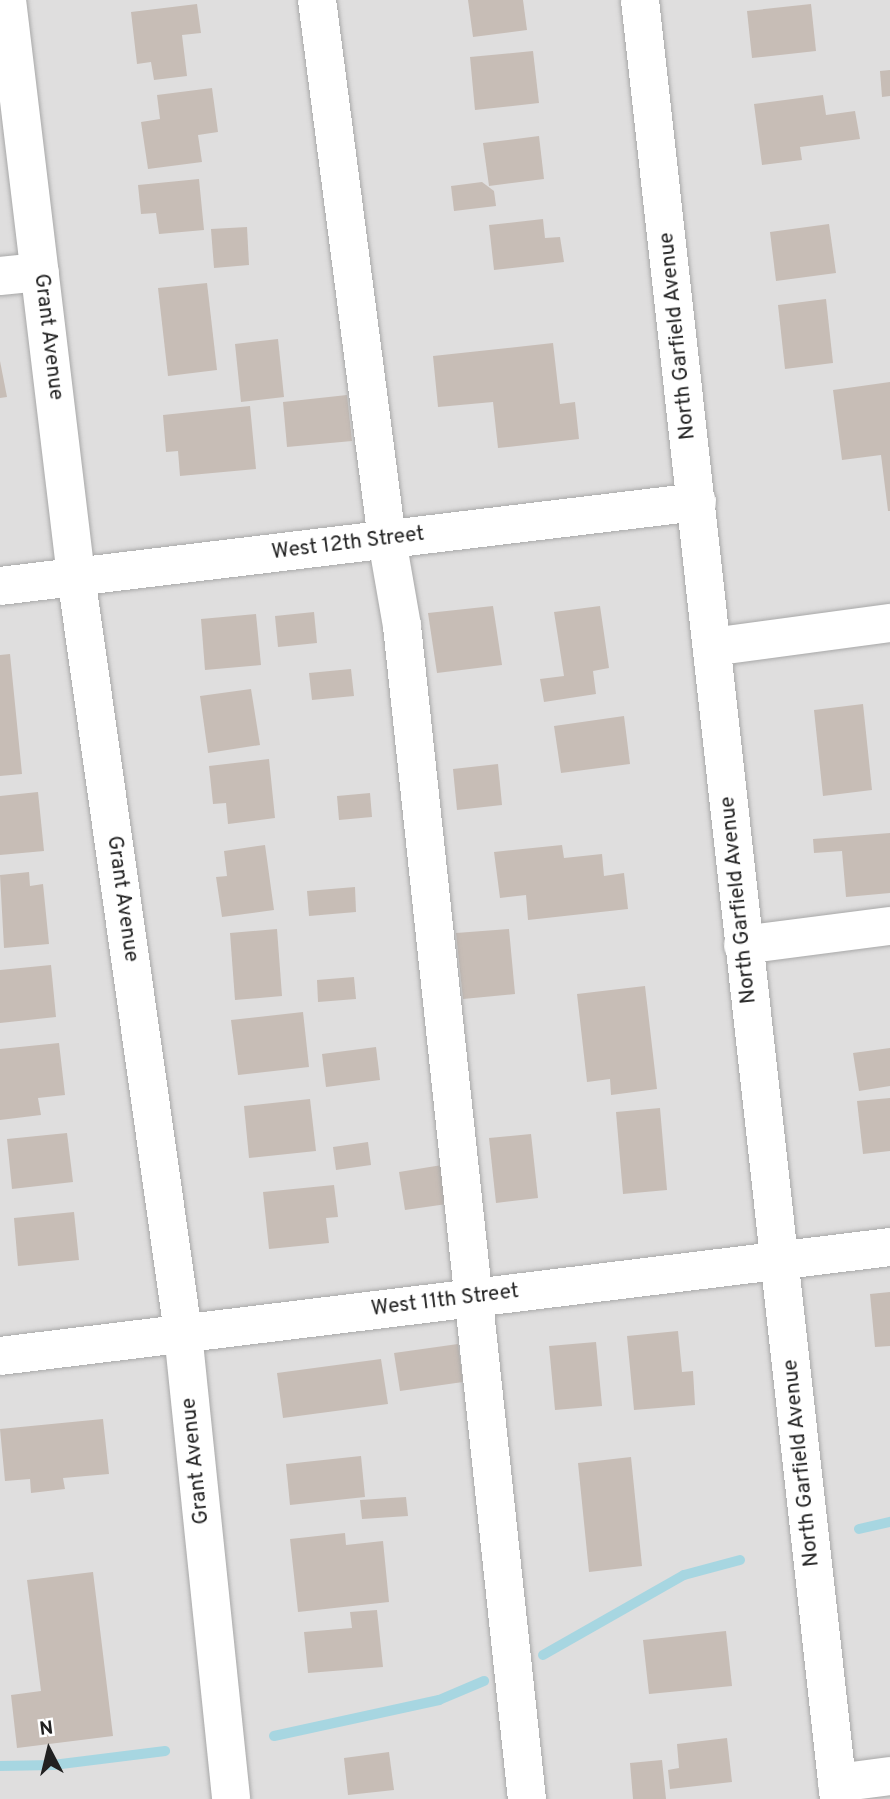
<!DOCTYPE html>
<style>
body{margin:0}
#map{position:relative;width:890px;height:1799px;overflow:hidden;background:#f2eee8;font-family:Overpass,sans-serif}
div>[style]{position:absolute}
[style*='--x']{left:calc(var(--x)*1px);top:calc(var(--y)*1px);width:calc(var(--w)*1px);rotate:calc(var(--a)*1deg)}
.residential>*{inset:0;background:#dfdede}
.stream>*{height:10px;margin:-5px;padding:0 5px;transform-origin:5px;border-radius:5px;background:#a7d6e1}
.building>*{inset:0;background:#c7bdb6}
.roads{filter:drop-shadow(0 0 2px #a8a8a8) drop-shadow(0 0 2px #a8a8a8)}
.minor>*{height:38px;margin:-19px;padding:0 19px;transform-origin:19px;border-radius:19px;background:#fff}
span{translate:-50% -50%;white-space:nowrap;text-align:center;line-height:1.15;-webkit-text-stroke:5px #fff;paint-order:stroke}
.street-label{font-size:21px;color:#212121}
.north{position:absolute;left:14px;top:1715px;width:70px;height:70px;-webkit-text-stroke:5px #fff;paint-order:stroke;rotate:353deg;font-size:19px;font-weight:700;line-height:28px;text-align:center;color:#212121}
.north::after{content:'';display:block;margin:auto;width:24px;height:32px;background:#212121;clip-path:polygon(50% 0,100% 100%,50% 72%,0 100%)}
</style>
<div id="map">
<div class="residential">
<div style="clip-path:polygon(0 0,890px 0,890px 1799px,0 1799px)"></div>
</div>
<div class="stream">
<div style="--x:859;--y:1529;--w:32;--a:-13"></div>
<div style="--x:543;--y:1655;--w:162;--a:-29.6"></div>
<div style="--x:684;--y:1575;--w:58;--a:-15"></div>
<div style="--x:274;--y:1736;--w:169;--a:-12.3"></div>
<div style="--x:439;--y:1700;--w:49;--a:-22.9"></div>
<div style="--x:0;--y:1766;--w:53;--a:-1.1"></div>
<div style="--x:53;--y:1765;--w:113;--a:-7.1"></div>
</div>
<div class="building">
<div style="clip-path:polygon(468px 0,523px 0,527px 30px,473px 37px)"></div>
<div style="clip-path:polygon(197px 4px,201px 33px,182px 35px,187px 76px,154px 80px,151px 62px,137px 64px,131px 12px)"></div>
<div style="clip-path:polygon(811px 4px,816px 51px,752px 58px,747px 11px)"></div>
<div style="clip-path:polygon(533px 51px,539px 103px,475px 110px,470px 57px)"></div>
<div style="clip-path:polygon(890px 70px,890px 96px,882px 97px,880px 71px)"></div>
<div style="clip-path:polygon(212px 88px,218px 132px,198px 135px,202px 162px,148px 169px,141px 122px,160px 119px,157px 95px)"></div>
<div style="clip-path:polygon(823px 95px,826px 115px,855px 111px,860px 139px,800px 147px,802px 160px,762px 165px,754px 104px)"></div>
<div style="clip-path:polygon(539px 136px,544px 179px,489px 186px,483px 143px)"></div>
<div style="clip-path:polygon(199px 179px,204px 230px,159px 234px,156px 213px,141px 214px,138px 185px)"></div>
<div style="clip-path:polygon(482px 182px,494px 191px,496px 206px,454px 211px,451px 186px)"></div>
<div style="clip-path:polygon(543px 219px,545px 238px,560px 237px,564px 262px,494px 270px,489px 225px)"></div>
<div style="clip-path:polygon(829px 224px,836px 273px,776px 281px,770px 232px)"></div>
<div style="clip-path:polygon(247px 227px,249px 265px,214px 268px,211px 229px)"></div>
<div style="clip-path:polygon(207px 283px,217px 370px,168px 376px,158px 288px)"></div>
<div style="clip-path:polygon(826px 299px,833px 363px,785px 369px,778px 305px)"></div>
<div style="clip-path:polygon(278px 339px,284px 397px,241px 402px,235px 344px)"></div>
<div style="clip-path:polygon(553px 343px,560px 404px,575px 402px,579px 439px,498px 448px,493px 402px,438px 407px,433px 356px)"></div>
<div style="clip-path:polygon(0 361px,7px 397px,0 398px)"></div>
<div style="clip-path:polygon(890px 382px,890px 511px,888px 511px,881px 455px,842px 460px,833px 390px)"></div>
<div style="clip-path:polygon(347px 395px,352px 441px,287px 447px,283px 402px)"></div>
<div style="clip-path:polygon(250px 406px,256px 469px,180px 476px,178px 451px,166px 452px,163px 415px)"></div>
<div style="clip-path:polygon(493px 606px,502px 665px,437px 673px,428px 613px)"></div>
<div style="clip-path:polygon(600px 606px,609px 668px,593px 671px,596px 694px,544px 702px,540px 679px,564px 676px,554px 612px)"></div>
<div style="clip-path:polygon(314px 612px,317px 643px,278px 647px,275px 616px)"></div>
<div style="clip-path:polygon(256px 614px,261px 665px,205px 670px,201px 619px)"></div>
<div style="clip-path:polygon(10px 654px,22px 774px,0 776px,0 655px)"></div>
<div style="clip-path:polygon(351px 669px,354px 696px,312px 700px,309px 673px)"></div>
<div style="clip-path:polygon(251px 689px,260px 745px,208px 753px,200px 696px)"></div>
<div style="clip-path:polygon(863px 704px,872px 790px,823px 796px,814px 710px)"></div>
<div style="clip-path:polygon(624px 716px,630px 764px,561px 773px,554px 726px)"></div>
<div style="clip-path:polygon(269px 759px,275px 818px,228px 824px,226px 803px,213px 804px,209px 766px)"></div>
<div style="clip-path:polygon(498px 764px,502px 805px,457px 810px,453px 769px)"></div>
<div style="clip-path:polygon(38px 792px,44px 851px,0 855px,0 796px)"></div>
<div style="clip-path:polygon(370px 793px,372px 817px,339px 820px,337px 796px)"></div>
<div style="clip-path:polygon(890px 833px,890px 893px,846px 897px,842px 851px,814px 853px,813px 839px)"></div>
<div style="clip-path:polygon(265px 845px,274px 910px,222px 917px,216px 877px,227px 876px,224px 851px)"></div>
<div style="clip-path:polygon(562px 845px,564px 858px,602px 854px,604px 876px,624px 873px,628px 909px,528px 920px,526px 895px,500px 898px,494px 852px)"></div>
<div style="clip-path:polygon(29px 872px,30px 886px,43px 884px,49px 944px,4px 948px,0 875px)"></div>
<div style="clip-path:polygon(355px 887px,356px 912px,309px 916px,307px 891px)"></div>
<div style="clip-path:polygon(277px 929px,282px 996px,235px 1000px,230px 933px)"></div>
<div style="clip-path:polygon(509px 929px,515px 994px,463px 999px,456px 933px)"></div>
<div style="clip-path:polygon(51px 965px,56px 1017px,0 1023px,0 970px)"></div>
<div style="clip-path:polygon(354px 977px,356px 999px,318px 1002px,317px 980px)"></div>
<div style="clip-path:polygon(645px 986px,657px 1089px,611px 1095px,610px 1079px,587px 1082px,577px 994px)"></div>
<div style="clip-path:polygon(303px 1012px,309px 1067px,238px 1075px,231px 1020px)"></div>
<div style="clip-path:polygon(59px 1043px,65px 1095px,38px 1098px,41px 1115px,0 1120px,0 1049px)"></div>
<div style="clip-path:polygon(376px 1047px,380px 1080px,326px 1087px,322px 1054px)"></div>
<div style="clip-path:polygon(890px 1048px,890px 1086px,859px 1091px,853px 1053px)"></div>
<div style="clip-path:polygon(890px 1098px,890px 1151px,863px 1154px,857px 1101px)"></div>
<div style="clip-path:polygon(310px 1099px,316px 1151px,249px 1158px,244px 1106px)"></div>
<div style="clip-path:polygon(660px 1108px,667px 1190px,623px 1194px,616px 1112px)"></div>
<div style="clip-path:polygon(67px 1133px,73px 1182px,12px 1189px,7px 1139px)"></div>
<div style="clip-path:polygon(531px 1134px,538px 1198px,496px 1203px,489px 1138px)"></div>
<div style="clip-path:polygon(368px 1142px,371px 1165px,336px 1170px,333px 1147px)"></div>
<div style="clip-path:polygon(442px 1165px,447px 1204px,405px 1210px,399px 1172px)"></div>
<div style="clip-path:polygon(334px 1185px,338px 1217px,326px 1218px,329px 1243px,269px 1249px,263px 1192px)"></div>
<div style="clip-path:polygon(74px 1212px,79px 1260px,18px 1266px,14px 1218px)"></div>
<div style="clip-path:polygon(890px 1292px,890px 1346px,875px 1347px,870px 1294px)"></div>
<div style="clip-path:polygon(678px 1331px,682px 1372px,693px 1371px,695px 1405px,634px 1410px,627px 1336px)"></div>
<div style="clip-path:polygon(596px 1342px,602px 1406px,555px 1410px,549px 1346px)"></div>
<div style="clip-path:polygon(458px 1344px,463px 1382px,400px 1391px,394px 1353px)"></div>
<div style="clip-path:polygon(381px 1359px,388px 1404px,283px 1418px,277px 1373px)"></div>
<div style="clip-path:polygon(103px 1419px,109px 1474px,63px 1478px,65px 1489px,31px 1493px,30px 1479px,5px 1481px,0 1429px)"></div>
<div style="clip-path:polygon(361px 1456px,365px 1497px,290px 1505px,286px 1464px)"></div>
<div style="clip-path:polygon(631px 1457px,642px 1566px,589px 1572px,578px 1463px)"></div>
<div style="clip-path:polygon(406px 1497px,408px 1516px,362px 1519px,360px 1500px)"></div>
<div style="clip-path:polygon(345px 1533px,346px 1545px,383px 1541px,389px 1602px,298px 1612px,290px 1539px)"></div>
<div style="clip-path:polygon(93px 1572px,113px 1736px,17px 1748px,11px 1695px,41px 1691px,27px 1580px)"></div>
<div style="clip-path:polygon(377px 1610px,383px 1667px,308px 1673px,304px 1632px,352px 1628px,350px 1612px)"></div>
<div style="clip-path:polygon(726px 1631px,732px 1686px,649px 1694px,643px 1640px)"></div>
<div style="clip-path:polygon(727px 1738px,732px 1782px,670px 1789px,668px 1770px,679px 1768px,677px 1744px)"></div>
<div style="clip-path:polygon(389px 1752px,394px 1790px,348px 1795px,344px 1758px)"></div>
<div style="clip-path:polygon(662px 1760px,666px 1799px,633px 1799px,630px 1763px)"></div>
</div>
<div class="roads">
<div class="minor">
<div style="--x:7;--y:0;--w:580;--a:83.17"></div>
<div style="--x:76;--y:576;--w:765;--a:81.95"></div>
<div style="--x:183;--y:1333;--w:468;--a:84.1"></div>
<div style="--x:317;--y:0;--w:545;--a:82.61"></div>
<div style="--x:387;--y:540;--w:87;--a:80.1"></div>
<div style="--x:402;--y:626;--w:1180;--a:83.92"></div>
<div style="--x:640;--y:0;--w:1810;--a:83.69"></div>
<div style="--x:0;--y:276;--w:40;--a:-5.7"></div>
<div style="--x:0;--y:586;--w:702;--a:-6.87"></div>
<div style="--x:712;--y:647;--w:180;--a:-7.7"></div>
<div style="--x:743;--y:945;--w:148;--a:-7.4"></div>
<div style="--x:0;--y:1356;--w:897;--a:-6.98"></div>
<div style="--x:837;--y:1783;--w:53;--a:-7.5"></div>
</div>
</div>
<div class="street-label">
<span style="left:678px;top:336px;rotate:-96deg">North Garfield Avenue</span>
<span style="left:48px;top:337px;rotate:83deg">Grant Avenue</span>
<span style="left:348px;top:544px;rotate:-7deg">West 12th Street</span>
<span style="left:122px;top:899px;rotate:82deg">Grant Avenue</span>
<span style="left:739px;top:900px;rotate:-96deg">North Garfield Avenue</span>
<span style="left:445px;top:1301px;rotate:-7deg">West 11th Street</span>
<span style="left:196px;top:1461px;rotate:-96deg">Grant Avenue</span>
<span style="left:802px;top:1463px;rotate:-96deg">North Garfield Avenue</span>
</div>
<div class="north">N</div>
</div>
